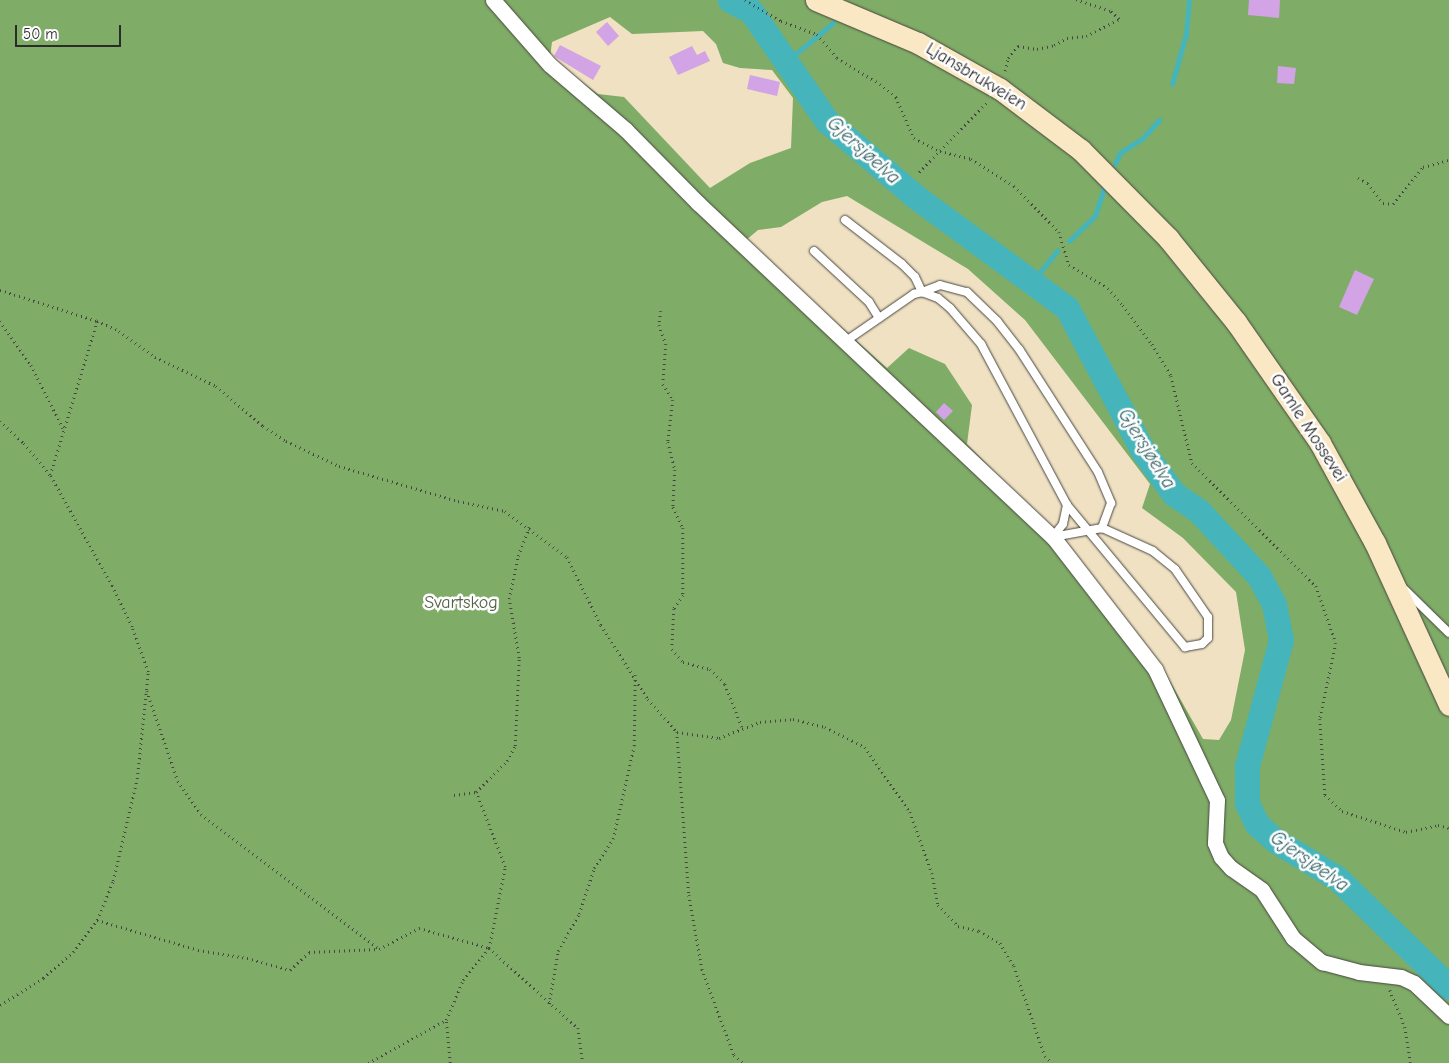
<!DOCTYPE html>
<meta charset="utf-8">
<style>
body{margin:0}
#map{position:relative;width:1449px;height:1063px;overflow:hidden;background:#efe1c2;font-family:"Comic Neue",sans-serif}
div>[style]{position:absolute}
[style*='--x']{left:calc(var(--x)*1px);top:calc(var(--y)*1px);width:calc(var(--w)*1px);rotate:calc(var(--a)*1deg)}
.forest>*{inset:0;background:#7fac66}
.stream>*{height:4.5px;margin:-2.25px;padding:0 2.25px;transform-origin:2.25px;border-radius:2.25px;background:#45b5bb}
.river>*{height:25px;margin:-12.5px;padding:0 12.5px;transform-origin:12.5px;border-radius:12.5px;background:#45b5bb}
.building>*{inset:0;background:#d2a3e5}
.path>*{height:2.5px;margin-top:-1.25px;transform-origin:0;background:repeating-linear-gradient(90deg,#484642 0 1px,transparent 0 5px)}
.roads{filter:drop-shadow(0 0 1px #484642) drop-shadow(0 0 1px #484642)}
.service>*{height:8px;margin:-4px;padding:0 4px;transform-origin:4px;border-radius:4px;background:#fff}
.minor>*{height:15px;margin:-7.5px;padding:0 7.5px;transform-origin:7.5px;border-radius:7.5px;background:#fff}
.secondary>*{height:21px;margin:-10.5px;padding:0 10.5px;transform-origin:10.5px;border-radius:10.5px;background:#fae7c3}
span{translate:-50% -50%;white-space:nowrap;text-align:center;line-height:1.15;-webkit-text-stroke:5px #fff;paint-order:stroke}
.street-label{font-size:18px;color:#2b2b2b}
.park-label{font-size:18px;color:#546245}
.water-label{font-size:19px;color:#356265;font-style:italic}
.scale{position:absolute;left:15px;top:25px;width:106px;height:22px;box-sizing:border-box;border:2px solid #2b2b2b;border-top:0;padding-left:6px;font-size:15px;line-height:18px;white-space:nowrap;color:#2b2b2b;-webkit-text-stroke:4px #fff;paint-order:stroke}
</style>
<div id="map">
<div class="forest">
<div style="clip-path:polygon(evenodd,0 0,1449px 0,1449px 1063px,0 1063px,0 0,610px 17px,632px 34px,703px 31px,716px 44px,723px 63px,740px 68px,772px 70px,793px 98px,791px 148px,750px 163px,710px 188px,624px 97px,598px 94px,550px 58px,552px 42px,610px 17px,0 0,847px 196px,968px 269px,1025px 320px,1150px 484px,1142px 508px,1183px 538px,1236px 592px,1245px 650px,1231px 720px,1219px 740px,1203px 739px,1163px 669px,1056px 534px,967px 444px,972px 405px,945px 364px,909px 348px,887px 368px,745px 241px,758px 230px,781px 227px,822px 202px,847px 196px)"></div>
</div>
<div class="stream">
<div style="--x:786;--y:62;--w:61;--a:-39.7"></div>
<div style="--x:1172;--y:84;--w:52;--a:-74.4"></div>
<div style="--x:1186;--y:34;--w:34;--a:-85"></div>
<div style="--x:1115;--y:164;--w:12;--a:-66"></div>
<div style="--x:1120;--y:153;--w:27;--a:-33"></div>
<div style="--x:1143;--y:138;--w:24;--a:-48"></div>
<div style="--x:1069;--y:241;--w:36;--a:-44"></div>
<div style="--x:1095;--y:216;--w:28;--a:-72"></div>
<div style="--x:1032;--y:282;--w:40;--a:-51"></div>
</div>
<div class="river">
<div style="--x:730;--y:0;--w:24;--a:28"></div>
<div style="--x:751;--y:11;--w:134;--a:55.4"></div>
<div style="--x:827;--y:121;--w:117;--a:40.5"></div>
<div style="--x:916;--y:197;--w:187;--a:36.3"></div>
<div style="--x:1067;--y:308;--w:162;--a:62"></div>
<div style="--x:1143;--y:451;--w:53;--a:54.2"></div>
<div style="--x:1174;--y:494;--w:30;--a:34"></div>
<div style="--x:1199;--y:511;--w:88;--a:47.3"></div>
<div style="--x:1259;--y:576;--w:32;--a:62"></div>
<div style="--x:1274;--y:604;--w:37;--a:79"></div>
<div style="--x:1281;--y:640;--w:131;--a:105.1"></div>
<div style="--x:1247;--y:766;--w:37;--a:90"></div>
<div style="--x:1247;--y:803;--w:23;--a:65"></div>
<div style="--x:1257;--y:824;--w:25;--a:42"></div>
<div style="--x:1276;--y:841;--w:71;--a:31.2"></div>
<div style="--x:1337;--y:878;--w:156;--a:44.2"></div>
</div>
<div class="building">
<div style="clip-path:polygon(1249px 0,1280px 0,1279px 18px,1248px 15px)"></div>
<div style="clip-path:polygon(607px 22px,619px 36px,608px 46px,596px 32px)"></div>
<div style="clip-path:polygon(560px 45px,601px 66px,593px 80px,557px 58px,554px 56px)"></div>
<div style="clip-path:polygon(692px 46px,697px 55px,705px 51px,710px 61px,678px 75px,669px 57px)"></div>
<div style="clip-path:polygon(1278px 66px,1296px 68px,1294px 84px,1277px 83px)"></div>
<div style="clip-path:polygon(750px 75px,780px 82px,777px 96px,747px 89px)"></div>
<div style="clip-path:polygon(1355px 270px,1374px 279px,1357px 315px,1339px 307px)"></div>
<div style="clip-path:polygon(944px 403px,953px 411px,944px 420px,936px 412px)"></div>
</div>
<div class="path">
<div style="--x:745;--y:0;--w:42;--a:30.3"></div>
<div style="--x:781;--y:21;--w:38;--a:20"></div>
<div style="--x:817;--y:34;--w:31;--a:50"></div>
<div style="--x:837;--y:58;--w:50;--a:31.2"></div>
<div style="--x:880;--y:84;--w:21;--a:39"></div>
<div style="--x:896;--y:97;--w:45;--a:66.3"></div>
<div style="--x:914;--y:138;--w:29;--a:27"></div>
<div style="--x:940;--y:151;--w:32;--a:14"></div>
<div style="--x:971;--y:159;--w:51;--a:32.1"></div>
<div style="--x:1014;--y:186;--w:64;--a:45.6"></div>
<div style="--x:1059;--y:232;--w:34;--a:73"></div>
<div style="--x:1069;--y:265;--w:45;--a:30.5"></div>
<div style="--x:1108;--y:288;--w:23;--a:49"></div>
<div style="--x:1123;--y:305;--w:49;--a:53.4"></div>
<div style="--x:1152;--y:344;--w:37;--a:59"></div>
<div style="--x:1171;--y:376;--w:89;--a:76.4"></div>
<div style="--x:1192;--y:463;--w:175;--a:44.8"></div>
<div style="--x:1316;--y:586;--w:60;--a:70.7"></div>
<div style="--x:1336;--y:643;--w:78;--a:101.9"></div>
<div style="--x:1320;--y:719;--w:76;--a:86.2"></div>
<div style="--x:1325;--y:795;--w:23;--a:43"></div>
<div style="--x:1342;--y:811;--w:67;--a:18.2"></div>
<div style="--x:1406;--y:832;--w:33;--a:-12"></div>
<div style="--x:1438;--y:825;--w:11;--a:15"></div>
<div style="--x:1005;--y:71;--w:13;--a:-77"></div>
<div style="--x:1008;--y:58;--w:16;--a:-50"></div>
<div style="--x:1018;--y:46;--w:19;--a:9"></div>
<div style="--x:1037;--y:49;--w:17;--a:-13"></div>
<div style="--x:1054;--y:45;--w:15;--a:-28"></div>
<div style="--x:1067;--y:38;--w:19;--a:-6"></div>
<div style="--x:1086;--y:36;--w:37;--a:-27"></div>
<div style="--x:1119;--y:19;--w:12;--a:-138"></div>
<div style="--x:1110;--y:11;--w:36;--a:-162"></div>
<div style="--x:919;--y:172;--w:99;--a:-45.8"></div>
<div style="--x:1358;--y:178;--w:11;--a:27"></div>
<div style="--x:1368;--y:183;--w:25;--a:53"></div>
<div style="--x:1383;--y:203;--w:10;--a:6"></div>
<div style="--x:1393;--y:204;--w:48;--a:-51"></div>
<div style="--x:1423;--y:167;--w:27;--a:-15"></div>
<div style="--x:0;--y:290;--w:102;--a:17.7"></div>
<div style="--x:97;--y:321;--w:24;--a:24"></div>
<div style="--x:119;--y:331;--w:44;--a:35.8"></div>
<div style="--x:155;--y:357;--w:68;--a:25.4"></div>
<div style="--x:216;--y:386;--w:62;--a:40.4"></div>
<div style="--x:263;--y:426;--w:27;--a:33"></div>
<div style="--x:286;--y:441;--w:59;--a:25.3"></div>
<div style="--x:339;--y:466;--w:124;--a:16.4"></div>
<div style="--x:458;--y:501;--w:48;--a:12"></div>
<div style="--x:505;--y:511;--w:77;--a:36.6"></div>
<div style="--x:567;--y:557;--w:76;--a:63.4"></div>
<div style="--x:601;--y:625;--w:88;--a:57.6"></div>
<div style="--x:648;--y:699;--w:44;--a:48.7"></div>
<div style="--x:677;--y:732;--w:163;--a:85.8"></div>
<div style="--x:689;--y:895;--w:75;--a:80"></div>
<div style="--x:702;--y:969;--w:92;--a:69.6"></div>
<div style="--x:734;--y:1055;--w:12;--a:42"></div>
<div style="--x:661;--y:311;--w:14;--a:98"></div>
<div style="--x:659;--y:325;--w:20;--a:70"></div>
<div style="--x:666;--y:344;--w:40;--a:94.3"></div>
<div style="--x:663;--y:384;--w:19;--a:58"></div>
<div style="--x:673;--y:400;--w:42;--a:96.8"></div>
<div style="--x:668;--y:442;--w:29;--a:76"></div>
<div style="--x:675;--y:470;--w:37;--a:93"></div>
<div style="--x:673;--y:507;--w:23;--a:65"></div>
<div style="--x:683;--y:528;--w:67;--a:90"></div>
<div style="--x:683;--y:595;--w:17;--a:123"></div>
<div style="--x:674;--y:609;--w:40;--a:92.9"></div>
<div style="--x:672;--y:649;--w:17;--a:50"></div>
<div style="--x:683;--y:662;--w:28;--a:15"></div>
<div style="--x:710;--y:669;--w:21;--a:45"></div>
<div style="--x:725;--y:684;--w:46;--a:68.4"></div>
<div style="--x:0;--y:321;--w:54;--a:54.8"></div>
<div style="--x:31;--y:365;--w:71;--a:63.1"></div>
<div style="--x:0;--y:421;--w:33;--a:43"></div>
<div style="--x:24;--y:443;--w:41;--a:50.9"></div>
<div style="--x:147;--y:691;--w:95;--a:71"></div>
<div style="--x:178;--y:781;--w:40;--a:55.1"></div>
<div style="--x:201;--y:814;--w:222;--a:37.1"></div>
<div style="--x:677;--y:732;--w:42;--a:8.1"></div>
<div style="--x:719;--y:738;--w:44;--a:-21.3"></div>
<div style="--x:760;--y:722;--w:33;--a:-5"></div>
<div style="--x:793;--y:719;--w:33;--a:14"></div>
<div style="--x:825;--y:727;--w:45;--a:26.6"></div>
<div style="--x:865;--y:747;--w:79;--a:55.3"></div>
<div style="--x:910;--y:812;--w:65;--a:70.2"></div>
<div style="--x:932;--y:873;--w:33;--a:79"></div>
<div style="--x:938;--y:905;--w:29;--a:46"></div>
<div style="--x:958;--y:926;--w:22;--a:13"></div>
<div style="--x:979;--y:931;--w:24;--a:30"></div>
<div style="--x:1000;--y:943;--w:27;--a:59"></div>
<div style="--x:1014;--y:966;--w:95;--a:71"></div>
<div style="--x:1045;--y:1056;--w:10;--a:45"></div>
<div style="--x:454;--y:795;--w:22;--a:-8"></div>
<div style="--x:476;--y:792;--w:44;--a:-45"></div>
<div style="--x:507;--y:761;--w:17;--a:-62"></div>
<div style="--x:515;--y:746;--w:88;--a:-87.4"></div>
<div style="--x:519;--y:658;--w:60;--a:-99.6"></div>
<div style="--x:509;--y:599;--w:44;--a:-78.2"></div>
<div style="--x:518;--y:556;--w:31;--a:-69"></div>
<div style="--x:97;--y:920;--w:105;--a:16.5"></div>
<div style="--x:198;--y:950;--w:50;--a:9.3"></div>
<div style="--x:247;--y:958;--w:45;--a:15.6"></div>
<div style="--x:290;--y:970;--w:26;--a:-43"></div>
<div style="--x:309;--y:952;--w:70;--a:-2.5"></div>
<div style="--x:379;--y:949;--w:45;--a:-27.7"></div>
<div style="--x:419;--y:928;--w:73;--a:15.9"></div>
<div style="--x:489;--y:948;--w:120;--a:42"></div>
<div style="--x:578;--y:1028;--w:35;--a:82"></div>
<div style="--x:1390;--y:990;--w:40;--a:68"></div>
<div style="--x:1405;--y:1027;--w:36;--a:81"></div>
<div style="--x:549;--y:1004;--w:54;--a:-80.4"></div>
<div style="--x:558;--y:951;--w:43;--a:-60.4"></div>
<div style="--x:579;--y:914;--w:48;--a:-71.9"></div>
<div style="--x:594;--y:868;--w:35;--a:-57"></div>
<div style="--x:613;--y:839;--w:95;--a:-77.3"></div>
<div style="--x:634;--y:746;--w:71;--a:-89.2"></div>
<div style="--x:0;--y:1005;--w:51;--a:-32.1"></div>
<div style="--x:43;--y:978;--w:40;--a:-41"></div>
<div style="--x:73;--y:952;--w:40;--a:-53"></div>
<div style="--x:97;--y:920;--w:42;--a:-67.7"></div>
<div style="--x:113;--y:881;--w:105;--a:-76.8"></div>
<div style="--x:137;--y:779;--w:108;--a:-84.1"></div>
<div style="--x:148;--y:672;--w:48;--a:-109.6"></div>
<div style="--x:132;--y:627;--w:46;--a:-116"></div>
<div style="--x:112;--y:586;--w:127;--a:-119.2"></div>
<div style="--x:50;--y:475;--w:161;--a:-73"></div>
<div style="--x:368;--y:1063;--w:89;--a:-28.9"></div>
<div style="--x:450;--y:1063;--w:43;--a:-95.3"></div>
<div style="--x:446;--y:1020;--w:43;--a:-67"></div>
<div style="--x:463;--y:980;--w:41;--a:-50.9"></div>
<div style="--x:489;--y:948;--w:83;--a:-78.8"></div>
<div style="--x:505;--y:867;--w:80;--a:-111.1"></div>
</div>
<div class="roads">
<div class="service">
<div style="--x:845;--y:220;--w:72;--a:37.7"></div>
<div style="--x:902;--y:264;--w:18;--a:45"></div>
<div style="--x:915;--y:277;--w:17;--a:65"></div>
<div style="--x:922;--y:292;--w:19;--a:-21"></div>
<div style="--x:940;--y:285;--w:28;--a:15"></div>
<div style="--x:967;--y:292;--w:42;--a:44"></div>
<div style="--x:997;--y:321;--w:36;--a:52"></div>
<div style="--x:1019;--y:349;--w:146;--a:57.3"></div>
<div style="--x:1098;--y:472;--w:34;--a:67"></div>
<div style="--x:1111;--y:503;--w:27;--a:110"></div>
<div style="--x:1102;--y:528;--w:50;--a:169.6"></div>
<div style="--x:814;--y:251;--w:75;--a:42.8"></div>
<div style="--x:869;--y:302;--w:19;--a:58"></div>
<div style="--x:846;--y:341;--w:83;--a:-34.7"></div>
<div style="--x:914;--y:294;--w:8;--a:-14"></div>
<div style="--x:922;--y:292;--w:17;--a:21"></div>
<div style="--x:938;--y:298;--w:16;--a:40"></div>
<div style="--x:950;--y:308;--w:48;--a:49.3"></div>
<div style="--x:981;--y:344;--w:183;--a:61.9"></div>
<div style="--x:1067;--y:505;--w:19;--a:102"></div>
<div style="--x:1063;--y:524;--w:16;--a:128"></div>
<div style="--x:1067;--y:505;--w:185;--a:50.3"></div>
<div style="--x:1185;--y:647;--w:17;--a:-10"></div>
<div style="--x:1202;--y:644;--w:8;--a:-45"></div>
<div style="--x:1208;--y:638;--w:21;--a:-90"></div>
<div style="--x:1208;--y:617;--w:58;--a:-124.5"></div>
<div style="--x:1175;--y:569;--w:28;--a:-141"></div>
<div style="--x:1153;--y:551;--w:56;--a:-155.7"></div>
<div style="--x:1401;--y:586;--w:67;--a:44.4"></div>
</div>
<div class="minor">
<div style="--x:493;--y:0;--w:86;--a:48.8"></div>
<div style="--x:550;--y:65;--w:100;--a:40.5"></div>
<div style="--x:626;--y:130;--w:103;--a:45.4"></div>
<div style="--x:698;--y:203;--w:487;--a:43.3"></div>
<div style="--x:1053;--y:537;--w:167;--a:52.3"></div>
<div style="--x:1155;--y:669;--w:145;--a:64.7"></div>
<div style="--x:1217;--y:800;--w:43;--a:92.7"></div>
<div style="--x:1215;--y:843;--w:15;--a:67"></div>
<div style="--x:1221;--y:857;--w:15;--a:48"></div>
<div style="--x:1231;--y:868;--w:38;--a:35"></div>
<div style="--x:1262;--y:890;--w:57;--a:57.1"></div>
<div style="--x:1293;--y:938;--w:38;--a:40"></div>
<div style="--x:1322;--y:962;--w:38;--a:15"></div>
<div style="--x:1359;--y:972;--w:42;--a:6.8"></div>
<div style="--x:1401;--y:977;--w:14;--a:25"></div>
<div style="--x:1414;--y:983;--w:48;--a:43.3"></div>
</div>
<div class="secondary">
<div style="--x:816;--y:0;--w:111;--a:22.9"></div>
<div style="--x:918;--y:43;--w:94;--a:29.3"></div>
<div style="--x:1000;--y:89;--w:101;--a:37"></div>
<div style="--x:1081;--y:150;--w:124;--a:45.3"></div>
<div style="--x:1168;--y:238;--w:108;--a:51"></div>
<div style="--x:1236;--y:322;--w:147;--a:55.2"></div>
<div style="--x:1320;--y:443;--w:114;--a:61.2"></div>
<div style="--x:1375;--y:543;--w:178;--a:65.4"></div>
</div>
</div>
<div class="street-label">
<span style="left:976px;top:77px;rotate:31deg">Ljansbrukveien</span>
<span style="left:1308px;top:428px;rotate:57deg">Gamle Mossevei</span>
</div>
<div class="park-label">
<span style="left:461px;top:603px">Svartskog</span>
</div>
<div class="water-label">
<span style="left:863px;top:151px;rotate:42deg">Gjersjøelva</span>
<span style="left:1146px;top:449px;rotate:58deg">Gjersjøelva</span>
<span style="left:1309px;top:862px;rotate:35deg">Gjersjøelva</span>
</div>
<div class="scale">50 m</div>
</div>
